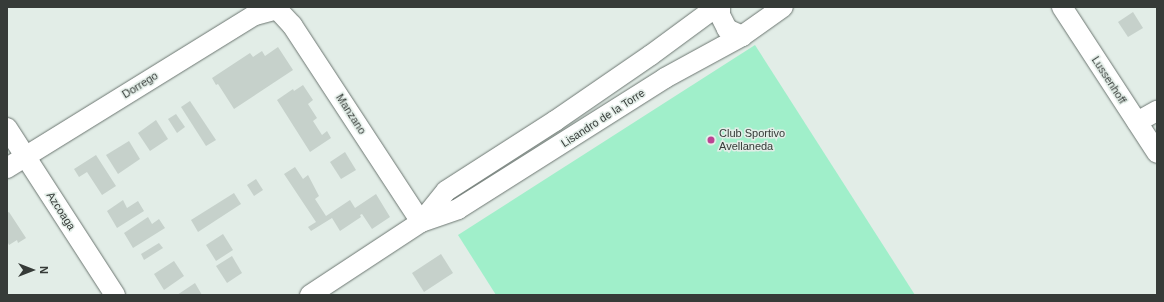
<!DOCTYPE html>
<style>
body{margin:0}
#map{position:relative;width:1164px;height:302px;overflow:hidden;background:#e2ede7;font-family:Arial,sans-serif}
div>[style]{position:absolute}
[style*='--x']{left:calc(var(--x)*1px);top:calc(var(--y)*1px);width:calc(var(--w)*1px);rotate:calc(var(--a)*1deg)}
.green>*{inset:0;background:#a0efca}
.building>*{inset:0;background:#c6d1cb}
.roads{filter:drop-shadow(0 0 1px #6c7671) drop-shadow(0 0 1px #6c7671)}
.street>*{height:20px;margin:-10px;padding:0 10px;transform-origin:10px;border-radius:10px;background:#fff}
.dots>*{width:11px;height:11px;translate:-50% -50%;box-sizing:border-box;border:2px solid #e2ede7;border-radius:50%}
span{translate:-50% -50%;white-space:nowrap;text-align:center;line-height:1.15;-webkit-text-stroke:3px #e2ede7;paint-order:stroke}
.street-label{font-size:11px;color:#363b38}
.poi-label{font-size:11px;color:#363b38}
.left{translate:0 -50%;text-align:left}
.frame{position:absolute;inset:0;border:8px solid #363b38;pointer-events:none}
.north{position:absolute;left:12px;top:250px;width:40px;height:40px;-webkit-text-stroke:3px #e2ede7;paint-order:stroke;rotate:90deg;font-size:11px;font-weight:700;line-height:16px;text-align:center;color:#363b38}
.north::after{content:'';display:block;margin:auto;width:14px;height:18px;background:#363b38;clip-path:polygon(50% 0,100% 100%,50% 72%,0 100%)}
</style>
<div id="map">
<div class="green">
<div style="clip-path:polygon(755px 45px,915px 295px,496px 295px,458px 235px)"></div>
</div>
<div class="building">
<div style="clip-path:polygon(1133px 12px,1143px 28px,1128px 37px,1118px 22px)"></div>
<div style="clip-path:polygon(278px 47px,293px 70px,234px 109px,218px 84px,216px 85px,212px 78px,250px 53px,253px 57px,262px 51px,265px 56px)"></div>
<div style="clip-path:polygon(303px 85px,313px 100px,308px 104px,317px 118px,313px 121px,322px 135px,327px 131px,331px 138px,310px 152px,277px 100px,293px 89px,294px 91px)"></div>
<div style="clip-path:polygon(190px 101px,216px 140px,206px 146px,181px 107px)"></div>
<div style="clip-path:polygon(176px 114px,185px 127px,177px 133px,168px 119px)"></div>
<div style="clip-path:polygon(156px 120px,168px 139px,150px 151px,138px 133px)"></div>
<div style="clip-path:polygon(129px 141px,140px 159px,118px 174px,106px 155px)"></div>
<div style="clip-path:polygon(345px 152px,356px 170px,341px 179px,330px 162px)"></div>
<div style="clip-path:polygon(96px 155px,116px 186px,102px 195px,87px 172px,79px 177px,74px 169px)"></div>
<div style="clip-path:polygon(295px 167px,303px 179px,308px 175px,319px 196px,315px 199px,326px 216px,350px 200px,355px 208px,376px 194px,390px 217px,372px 229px,362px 214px,360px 215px,361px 217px,340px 231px,332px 218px,311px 231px,308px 227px,316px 222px,284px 174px)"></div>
<div style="clip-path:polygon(256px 179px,263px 190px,254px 196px,247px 185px)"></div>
<div style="clip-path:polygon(234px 193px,241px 204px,198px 232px,191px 220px)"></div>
<div style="clip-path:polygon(123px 200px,127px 208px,138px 201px,144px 211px,117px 228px,107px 211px)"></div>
<div style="clip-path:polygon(9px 212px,26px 238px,18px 243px,17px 240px,9px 245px,7px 241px,7px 213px)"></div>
<div style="clip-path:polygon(148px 217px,152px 224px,159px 219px,165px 228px,133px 248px,124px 233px)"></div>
<div style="clip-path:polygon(223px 234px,233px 250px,216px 261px,206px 245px)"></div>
<div style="clip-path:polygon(159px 243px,163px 248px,144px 260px,141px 254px)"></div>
<div style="clip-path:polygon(441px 254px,453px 273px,424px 292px,412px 273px)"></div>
<div style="clip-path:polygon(232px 256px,242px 273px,227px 283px,216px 266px)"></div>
<div style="clip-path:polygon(174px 261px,184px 276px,164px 290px,154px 274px)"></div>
<div style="clip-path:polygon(195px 283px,202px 295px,177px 295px)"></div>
</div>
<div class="roads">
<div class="street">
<div style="--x:720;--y:7;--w:8;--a:90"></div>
<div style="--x:720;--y:15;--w:16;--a:63"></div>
<div style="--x:727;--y:29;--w:17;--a:25"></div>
<div style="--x:1062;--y:7;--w:174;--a:56.9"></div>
<div style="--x:1137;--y:122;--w:23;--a:-29"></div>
<div style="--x:7;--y:128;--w:199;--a:57.1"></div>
<div style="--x:7;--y:168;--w:291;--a:-31.7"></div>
<div style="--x:255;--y:15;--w:23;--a:-15"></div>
<div style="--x:277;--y:9;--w:22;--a:47"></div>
<div style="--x:292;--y:25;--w:235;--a:56.8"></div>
<div style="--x:421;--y:222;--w:40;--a:-51"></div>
<div style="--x:446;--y:191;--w:130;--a:-32.7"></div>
<div style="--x:555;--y:121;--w:116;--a:-34.5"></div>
<div style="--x:651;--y:55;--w:81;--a:-36.4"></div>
<div style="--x:310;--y:295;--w:133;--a:-33.3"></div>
<div style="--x:421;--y:222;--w:39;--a:-19"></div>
<div style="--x:458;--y:209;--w:245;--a:-32.3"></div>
<div style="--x:665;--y:78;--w:88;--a:-28.6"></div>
<div style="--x:742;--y:36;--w:50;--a:-35.3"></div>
</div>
</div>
<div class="dots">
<div style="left:711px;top:140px;background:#bc4293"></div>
</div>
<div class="street-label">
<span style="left:1109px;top:80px;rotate:57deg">Lussenhoff</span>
<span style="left:140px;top:85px;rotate:-32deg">Dorrego</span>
<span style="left:351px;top:114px;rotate:57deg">Manzano</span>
<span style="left:603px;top:118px;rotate:-33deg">Lisandro de la Torre</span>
<span style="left:61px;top:211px;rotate:57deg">Azcoaga</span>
</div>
<div class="poi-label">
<span class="left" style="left:719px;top:140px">Club Sportivo<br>Avellaneda</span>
</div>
<div class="frame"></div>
<div class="north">N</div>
</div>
